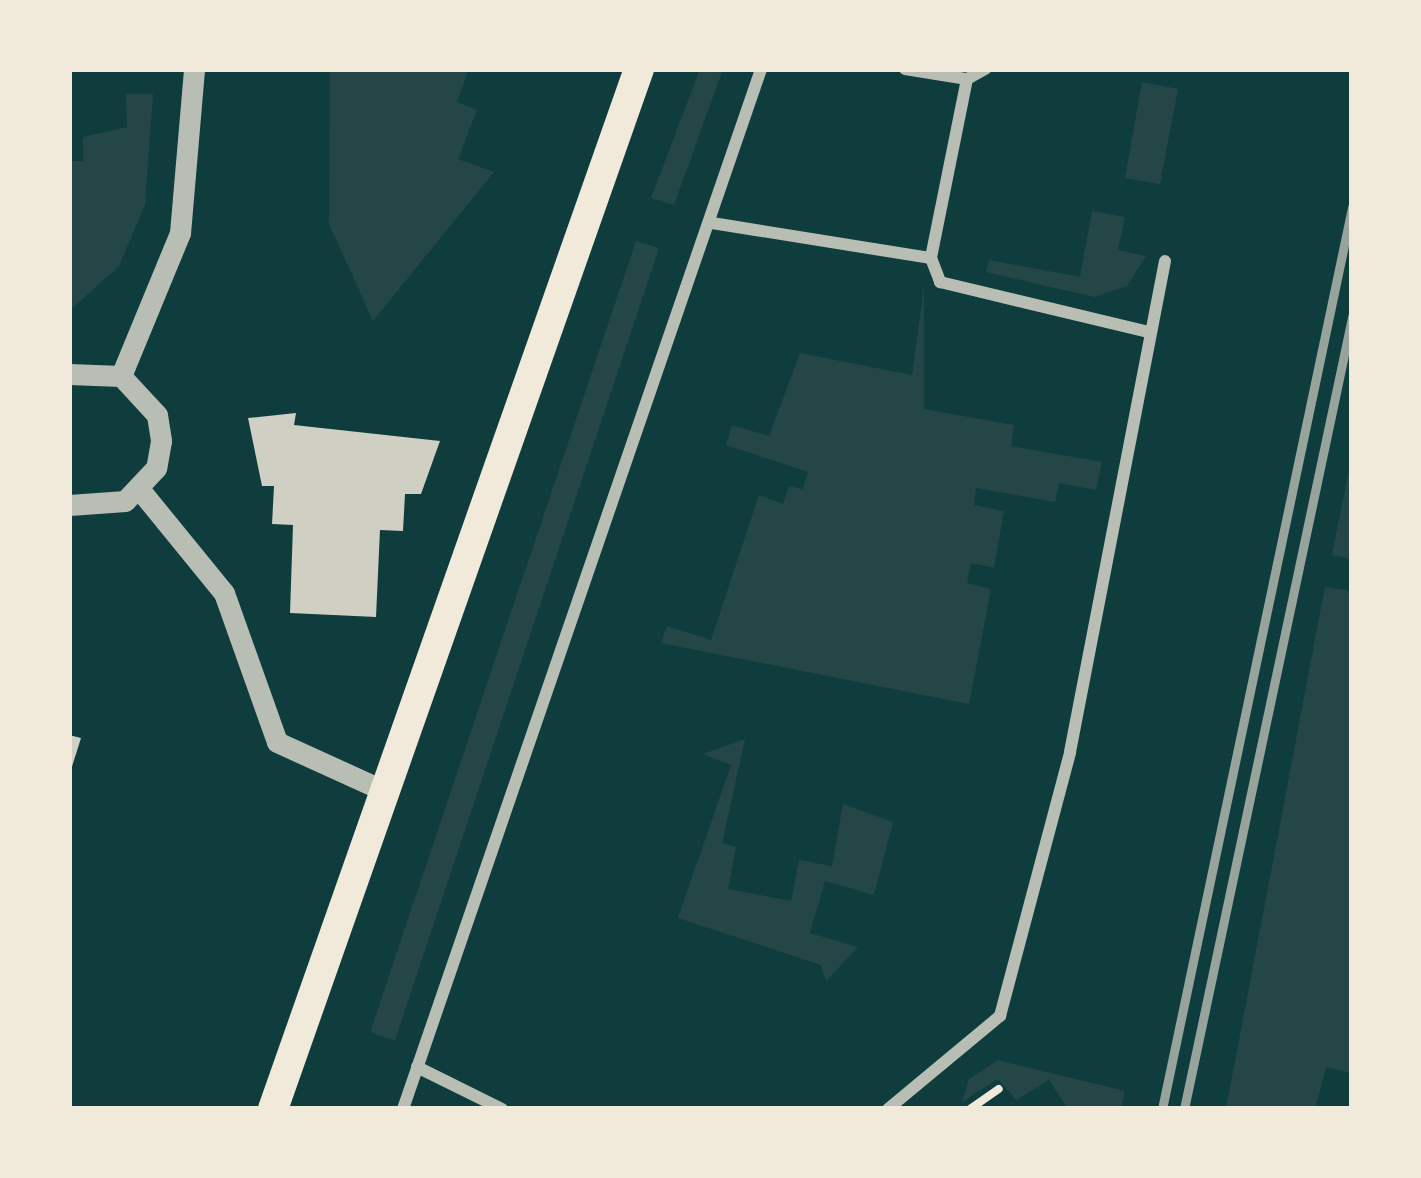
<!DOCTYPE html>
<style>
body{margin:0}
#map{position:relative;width:1421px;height:1178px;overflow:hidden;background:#0f3d3e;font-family:"Space Grotesk",sans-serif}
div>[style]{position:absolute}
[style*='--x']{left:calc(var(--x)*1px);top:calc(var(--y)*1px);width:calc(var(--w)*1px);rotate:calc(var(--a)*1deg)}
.green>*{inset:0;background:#244646}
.building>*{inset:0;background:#cfcfc3}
.path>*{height:8px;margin:-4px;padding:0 4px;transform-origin:4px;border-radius:4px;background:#f1e9da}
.minor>*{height:12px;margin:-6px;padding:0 6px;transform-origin:6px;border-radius:6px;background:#b8beb3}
.tertiary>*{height:21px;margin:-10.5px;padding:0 10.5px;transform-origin:10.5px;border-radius:10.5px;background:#b8beb3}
.primary>*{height:30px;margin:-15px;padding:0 15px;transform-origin:15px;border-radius:15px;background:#f1e9da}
.rail>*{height:9px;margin:-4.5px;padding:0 4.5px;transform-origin:4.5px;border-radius:4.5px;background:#97a49c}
span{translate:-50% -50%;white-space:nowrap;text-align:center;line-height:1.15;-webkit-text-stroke:10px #f1e9da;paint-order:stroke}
.frame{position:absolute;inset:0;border:72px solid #f1e9da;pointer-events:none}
</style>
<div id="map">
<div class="green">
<div style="clip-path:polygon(330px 69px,469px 69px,457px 102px,477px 110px,458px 159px,494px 172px,373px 321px,329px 224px)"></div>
<div style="clip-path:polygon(700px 69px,723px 69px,674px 205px,651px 198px)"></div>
<div style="clip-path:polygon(1142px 82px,1178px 89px,1160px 184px,1125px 178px)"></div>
<div style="clip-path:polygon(126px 94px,153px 94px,145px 205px,119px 266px,69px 311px,69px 161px,83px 161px,83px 137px,127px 127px)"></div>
<div style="clip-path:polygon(1092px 211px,1125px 217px,1118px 250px,1146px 256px,1127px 286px,1094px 297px,986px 272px,989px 260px,1080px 277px)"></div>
<div style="clip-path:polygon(636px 241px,659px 248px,395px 1041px,370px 1032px)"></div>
<div style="clip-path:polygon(924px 287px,924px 409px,1014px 425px,1011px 446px,1102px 462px,1096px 490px,1059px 483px,1055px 502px,976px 488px,974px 505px,1004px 511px,994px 568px,971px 563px,967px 583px,991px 589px,969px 704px,661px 643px,667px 626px,711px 640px,759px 495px,783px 504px,789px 486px,803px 489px,808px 472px,726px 445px,732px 425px,769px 436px,800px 353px,912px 375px)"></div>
<div style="clip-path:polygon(1352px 455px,1352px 559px,1332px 555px)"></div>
<div style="clip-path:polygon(1325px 587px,1352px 591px,1352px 1073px,1326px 1067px,1315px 1109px,1226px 1109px)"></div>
<div style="clip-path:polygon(745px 739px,722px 843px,736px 847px,728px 889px,791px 901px,799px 860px,832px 866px,843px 804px,893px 822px,874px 895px,825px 881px,810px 933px,858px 947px,826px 981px,821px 965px,678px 918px,731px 765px,703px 754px)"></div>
<div style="clip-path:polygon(998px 1060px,1125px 1091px,1121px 1109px,1068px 1109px,1049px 1080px,1016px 1100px,998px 1079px,962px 1102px,969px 1079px)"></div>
</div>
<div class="building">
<div style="clip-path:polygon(296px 413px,294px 425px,440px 441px,421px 494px,405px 494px,403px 531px,380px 530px,376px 617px,290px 613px,293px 525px,272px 524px,274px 486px,262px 486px,248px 418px)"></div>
<div style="clip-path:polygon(69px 735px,81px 738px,70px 773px,69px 773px)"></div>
</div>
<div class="path">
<div style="--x:970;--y:1109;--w:35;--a:-35"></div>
</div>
<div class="minor">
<div style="--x:905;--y:69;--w:63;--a:9.2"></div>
<div style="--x:967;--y:79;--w:21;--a:-29"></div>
<div style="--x:967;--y:79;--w:183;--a:101.4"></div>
<div style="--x:931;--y:258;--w:26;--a:69"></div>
<div style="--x:940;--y:282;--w:214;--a:13.5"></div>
<div style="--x:712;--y:223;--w:222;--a:9.1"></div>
<div style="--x:417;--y:1067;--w:95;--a:26.3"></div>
<div style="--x:403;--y:1109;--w:1100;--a:-71"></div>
<div style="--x:888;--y:1109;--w:146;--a:-39.7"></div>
<div style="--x:1000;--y:1016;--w:273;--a:-75.1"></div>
<div style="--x:1070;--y:752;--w:500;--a:-79.05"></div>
</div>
<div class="tertiary">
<div style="--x:69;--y:374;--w:52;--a:2.2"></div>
<div style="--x:121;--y:376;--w:53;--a:47.3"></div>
<div style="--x:157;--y:415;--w:26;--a:81"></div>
<div style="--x:161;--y:441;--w:27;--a:100"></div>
<div style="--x:156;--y:468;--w:45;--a:133.2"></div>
<div style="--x:125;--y:501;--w:56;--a:175.9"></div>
<div style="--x:121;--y:376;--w:155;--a:-67.6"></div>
<div style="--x:180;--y:233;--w:165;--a:-85.1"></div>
<div style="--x:140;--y:490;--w:133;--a:50.8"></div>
<div style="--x:224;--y:593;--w:158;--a:70.4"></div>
<div style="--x:277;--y:742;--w:111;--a:24.5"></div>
</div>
<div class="primary">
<div style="--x:273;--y:1109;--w:1103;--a:-70.61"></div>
</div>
<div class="rail">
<div style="--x:1162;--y:1109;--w:922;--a:-78.1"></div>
<div style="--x:1184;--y:1109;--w:810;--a:-78.02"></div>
</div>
<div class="frame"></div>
</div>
